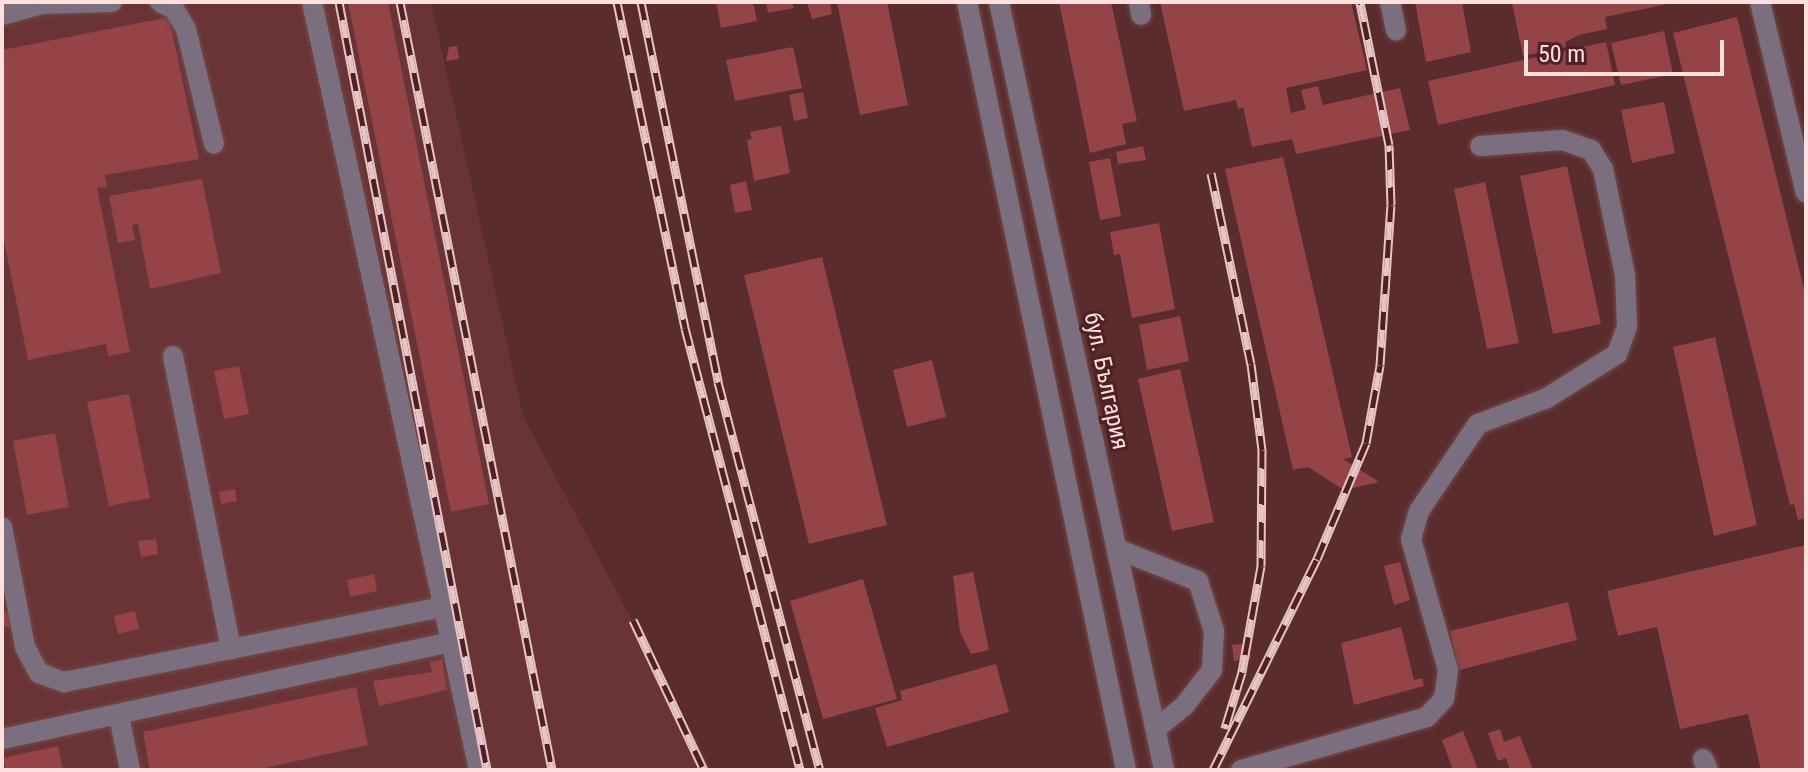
<!DOCTYPE html>
<meta charset="utf-8">
<style>
body{margin:0}
#map{position:relative;width:1808px;height:772px;overflow:hidden;background:#5a2c2d;font-family:"Roboto Condensed",sans-serif}
div>[style]{position:absolute}
[style*='--x']{left:calc(var(--x)*1px);top:calc(var(--y)*1px);width:calc(var(--w)*1px);rotate:calc(var(--a)*1deg)}
.built>*{inset:0;background:#6a3436}
.building>*{inset:0;background:#944447}
.roads{filter:drop-shadow(0 0 2px #744949) drop-shadow(0 0 2px #744949)}
.minor>*{height:20px;margin:-10px;padding:0 10px;transform-origin:10px;border-radius:10px;background:#7b6e7f}
.rail>*{height:9px;margin-top:-4.5px;transform-origin:0;background:repeating-linear-gradient(90deg,#4f2124 0 18px,#e6c5c4 0 36px);box-sizing:border-box;border-block:2px solid #e6c5c4}
span{translate:-50% -50%;white-space:nowrap;text-align:center;line-height:1.15;-webkit-text-stroke:6px #4f2124;paint-order:stroke}
.street-label{font-size:24px;color:#ffe0df}
.frame{position:absolute;inset:0;border:4px solid #ffe0df;pointer-events:none}
.scale{position:absolute;left:1524px;top:40px;width:200px;height:36px;box-sizing:border-box;border:4px solid #ffe0df;border-top:0;padding-left:10px;font-size:24px;line-height:28px;white-space:nowrap;color:#ffe0df;-webkit-text-stroke:6px #4f2124;paint-order:stroke}
</style>
<div id="map">
<div class="built">
<div style="clip-path:polygon(2px 2px,431px 2px,523px 416px,712px 770px,2px 770px)"></div>
</div>
<div class="building">
<div style="clip-path:polygon(348px 2px,388px 2px,489px 504px,451px 512px)"></div>
<div style="clip-path:polygon(716px 2px,753px 2px,757px 21px,721px 28px)"></div>
<div style="clip-path:polygon(766px 2px,792px 2px,794px 8px,768px 13px)"></div>
<div style="clip-path:polygon(807px 2px,830px 2px,832px 14px,812px 19px)"></div>
<div style="clip-path:polygon(837px 2px,887px 2px,908px 105px,860px 115px)"></div>
<div style="clip-path:polygon(1059px 2px,1111px 2px,1137px 121px,1122px 124px,1126px 144px,1090px 153px)"></div>
<div style="clip-path:polygon(1160px 2px,1351px 2px,1367px 70px,1286px 88px,1291px 113px,1306px 109px,1301px 90px,1318px 86px,1323px 105px,1400px 88px,1410px 130px,1296px 154px,1292px 139px,1252px 147px,1243px 107px,1238px 109px,1236px 100px,1184px 111px)"></div>
<div style="clip-path:polygon(1415px 2px,1462px 2px,1471px 52px,1426px 62px)"></div>
<div style="clip-path:polygon(1677px 2px,1605px 17px,1607px 29px,1579px 35px,1565px 42px,1566px 47px,1523px 56px,1512px 3px)"></div>
<div style="clip-path:polygon(169px 17px,199px 159px,105px 175px,107px 187px,97px 188px,130px 352px,108px 356px,106px 344px,28px 360px,2px 231px,2px 50px)"></div>
<div style="clip-path:polygon(1737px 17px,1806px 297px,1806px 518px,1798px 520px,1794px 504px,1790px 505px,1673px 33px)"></div>
<div style="clip-path:polygon(1664px 31px,1673px 74px,1621px 85px,1611px 43px)"></div>
<div style="clip-path:polygon(1606px 42px,1615px 85px,1438px 125px,1428px 81px)"></div>
<div style="clip-path:polygon(457px 46px,459px 59px,446px 61px,449px 47px)"></div>
<div style="clip-path:polygon(793px 47px,802px 88px,735px 101px,726px 60px)"></div>
<div style="clip-path:polygon(803px 92px,808px 118px,794px 121px,789px 95px)"></div>
<div style="clip-path:polygon(1664px 102px,1675px 153px,1632px 163px,1621px 110px)"></div>
<div style="clip-path:polygon(781px 126px,790px 173px,754px 181px,747px 140px,752px 139px,750px 132px)"></div>
<div style="clip-path:polygon(1143px 146px,1146px 160px,1118px 164px,1116px 152px)"></div>
<div style="clip-path:polygon(1283px 157px,1352px 457px,1343px 459px,1379px 482px,1344px 490px,1308px 467px,1293px 470px,1225px 169px)"></div>
<div style="clip-path:polygon(1110px 158px,1121px 216px,1100px 220px,1089px 162px)"></div>
<div style="clip-path:polygon(1567px 166px,1601px 324px,1553px 334px,1520px 176px)"></div>
<div style="clip-path:polygon(202px 179px,221px 273px,150px 289px,138px 224px,132px 225px,135px 240px,118px 243px,109px 196px)"></div>
<div style="clip-path:polygon(746px 181px,752px 210px,735px 213px,730px 185px)"></div>
<div style="clip-path:polygon(1485px 182px,1519px 343px,1487px 349px,1454px 189px)"></div>
<div style="clip-path:polygon(1159px 223px,1175px 309px,1132px 318px,1120px 254px,1114px 255px,1110px 232px)"></div>
<div style="clip-path:polygon(822px 257px,887px 525px,809px 544px,744px 275px)"></div>
<div style="clip-path:polygon(1180px 316px,1189px 361px,1147px 370px,1139px 325px)"></div>
<div style="clip-path:polygon(1715px 337px,1757px 525px,1714px 536px,1673px 347px)"></div>
<div style="clip-path:polygon(932px 360px,946px 417px,907px 427px,893px 370px)"></div>
<div style="clip-path:polygon(239px 366px,249px 414px,224px 419px,214px 371px)"></div>
<div style="clip-path:polygon(1180px 369px,1214px 522px,1172px 531px,1138px 379px)"></div>
<div style="clip-path:polygon(129px 394px,150px 498px,109px 506px,87px 402px)"></div>
<div style="clip-path:polygon(55px 433px,69px 507px,27px 515px,13px 441px)"></div>
<div style="clip-path:polygon(235px 489px,237px 501px,221px 504px,219px 492px)"></div>
<div style="clip-path:polygon(156px 539px,158px 554px,141px 557px,138px 541px)"></div>
<div style="clip-path:polygon(1806px 545px,1806px 770px,1761px 770px,1748px 714px,1680px 729px,1657px 627px,1618px 636px,1607px 591px)"></div>
<div style="clip-path:polygon(1400px 562px,1410px 600px,1394px 605px,1384px 566px)"></div>
<div style="clip-path:polygon(973px 572px,989px 650px,971px 654px,960px 632px,953px 576px)"></div>
<div style="clip-path:polygon(374px 574px,377px 591px,350px 597px,347px 580px)"></div>
<div style="clip-path:polygon(863px 579px,897px 699px,823px 719px,790px 601px)"></div>
<div style="clip-path:polygon(1568px 602px,1577px 640px,1459px 670px,1450px 631px)"></div>
<div style="clip-path:polygon(135px 611px,139px 629px,118px 634px,114px 616px)"></div>
<div style="clip-path:polygon(8px 612px,11px 626px,2px 628px,2px 613px)"></div>
<div style="clip-path:polygon(1401px 627px,1414px 680px,1422px 678px,1424px 686px,1354px 705px,1341px 643px)"></div>
<div style="clip-path:polygon(1248px 643px,1251px 658px,1234px 661px,1232px 645px)"></div>
<div style="clip-path:polygon(442px 659px,447px 690px,379px 706px,373px 681px,432px 672px,430px 662px)"></div>
<div style="clip-path:polygon(996px 664px,1009px 712px,887px 747px,875px 708px,902px 700px,900px 691px)"></div>
<div style="clip-path:polygon(356px 687px,368px 745px,256px 770px,150px 770px,143px 732px)"></div>
<div style="clip-path:polygon(1500px 729px,1504px 742px,1520px 736px,1533px 770px,1510px 770px,1506px 758px,1498px 761px,1488px 733px)"></div>
<div style="clip-path:polygon(1463px 731px,1478px 770px,1453px 770px,1442px 740px)"></div>
<div style="clip-path:polygon(58px 746px,63px 770px,6px 770px,3px 758px)"></div>
</div>
<div class="roads">
<div class="minor">
<div style="--x:160;--y:2;--w:16;--a:27"></div>
<div style="--x:174;--y:9;--w:23;--a:59"></div>
<div style="--x:186;--y:29;--w:118;--a:76.3"></div>
<div style="--x:312;--y:2;--w:786;--a:77.73"></div>
<div style="--x:967;--y:2;--w:784;--a:78.3"></div>
<div style="--x:999;--y:2;--w:786;--a:77.87"></div>
<div style="--x:1139;--y:2;--w:13;--a:81"></div>
<div style="--x:1390;--y:2;--w:29;--a:78"></div>
<div style="--x:1760;--y:2;--w:196;--a:76.5"></div>
<div style="--x:2;--y:15;--w:41;--a:-15.4"></div>
<div style="--x:42;--y:4;--w:70;--a:-1.6"></div>
<div style="--x:173;--y:356;--w:299;--a:78.8"></div>
<div style="--x:2;--y:527;--w:122;--a:79.1"></div>
<div style="--x:25;--y:647;--w:30;--a:62"></div>
<div style="--x:39;--y:673;--w:27;--a:20"></div>
<div style="--x:64;--y:682;--w:387;--a:-11.2"></div>
<div style="--x:1117;--y:549;--w:87;--a:21.6"></div>
<div style="--x:1198;--y:581;--w:52;--a:72.3"></div>
<div style="--x:1214;--y:631;--w:39;--a:93"></div>
<div style="--x:1212;--y:670;--w:46;--a:127.9"></div>
<div style="--x:1184;--y:706;--w:36;--a:141"></div>
<div style="--x:119;--y:716;--w:55;--a:78.5"></div>
<div style="--x:2;--y:739;--w:460;--a:-12.2"></div>
<div style="--x:1703;--y:759;--w:12;--a:66"></div>
<div style="--x:1241;--y:770;--w:193;--a:-15.9"></div>
<div style="--x:1427;--y:717;--w:25;--a:-47"></div>
<div style="--x:1444;--y:699;--w:29;--a:-82"></div>
<div style="--x:1448;--y:670;--w:136;--a:-105.8"></div>
<div style="--x:1411;--y:539;--w:29;--a:-74"></div>
<div style="--x:1419;--y:511;--w:105;--a:-55.9"></div>
<div style="--x:1478;--y:424;--w:74;--a:-20.6"></div>
<div style="--x:1547;--y:398;--w:83;--a:-32.2"></div>
<div style="--x:1617;--y:354;--w:30;--a:-70"></div>
<div style="--x:1627;--y:326;--w:51;--a:-92.2"></div>
<div style="--x:1625;--y:275;--w:108;--a:-101.7"></div>
<div style="--x:1603;--y:169;--w:22;--a:-122"></div>
<div style="--x:1591;--y:150;--w:31;--a:-161"></div>
<div style="--x:1562;--y:140;--w:82;--a:175.8"></div>
</div>
</div>
<div class="rail">
<div style="--x:339;--y:2;--w:782;--a:79.09"></div>
<div style="--x:400;--y:2;--w:783;--a:78.8"></div>
<div style="--x:617;--y:2;--w:333;--a:78.2"></div>
<div style="--x:685;--y:328;--w:457;--a:75.4"></div>
<div style="--x:641;--y:2;--w:388;--a:78.5"></div>
<div style="--x:718;--y:382;--w:401;--a:75.3"></div>
<div style="--x:1211;--y:173;--w:195;--a:78.2"></div>
<div style="--x:1251;--y:364;--w:87;--a:82.7"></div>
<div style="--x:1262;--y:450;--w:116;--a:90.5"></div>
<div style="--x:1261;--y:566;--w:108;--a:100.2"></div>
<div style="--x:1242;--y:672;--w:59;--a:106.9"></div>
<div style="--x:633;--y:620;--w:166;--a:64.7"></div>
<div style="--x:1213;--y:770;--w:235;--a:-63.8"></div>
<div style="--x:1317;--y:559;--w:126;--a:-67.1"></div>
<div style="--x:1366;--y:443;--w:79;--a:-79.8"></div>
<div style="--x:1380;--y:365;--w:160;--a:-86.1"></div>
<div style="--x:1391;--y:205;--w:60;--a:-91.9"></div>
<div style="--x:1389;--y:145;--w:146;--a:-101.5"></div>
</div>
<div class="street-label">
<span style="left:1106px;top:381px;rotate:78deg">бул. България</span>
</div>
<div class="frame"></div>
<div class="scale">50 m</div>
</div>
